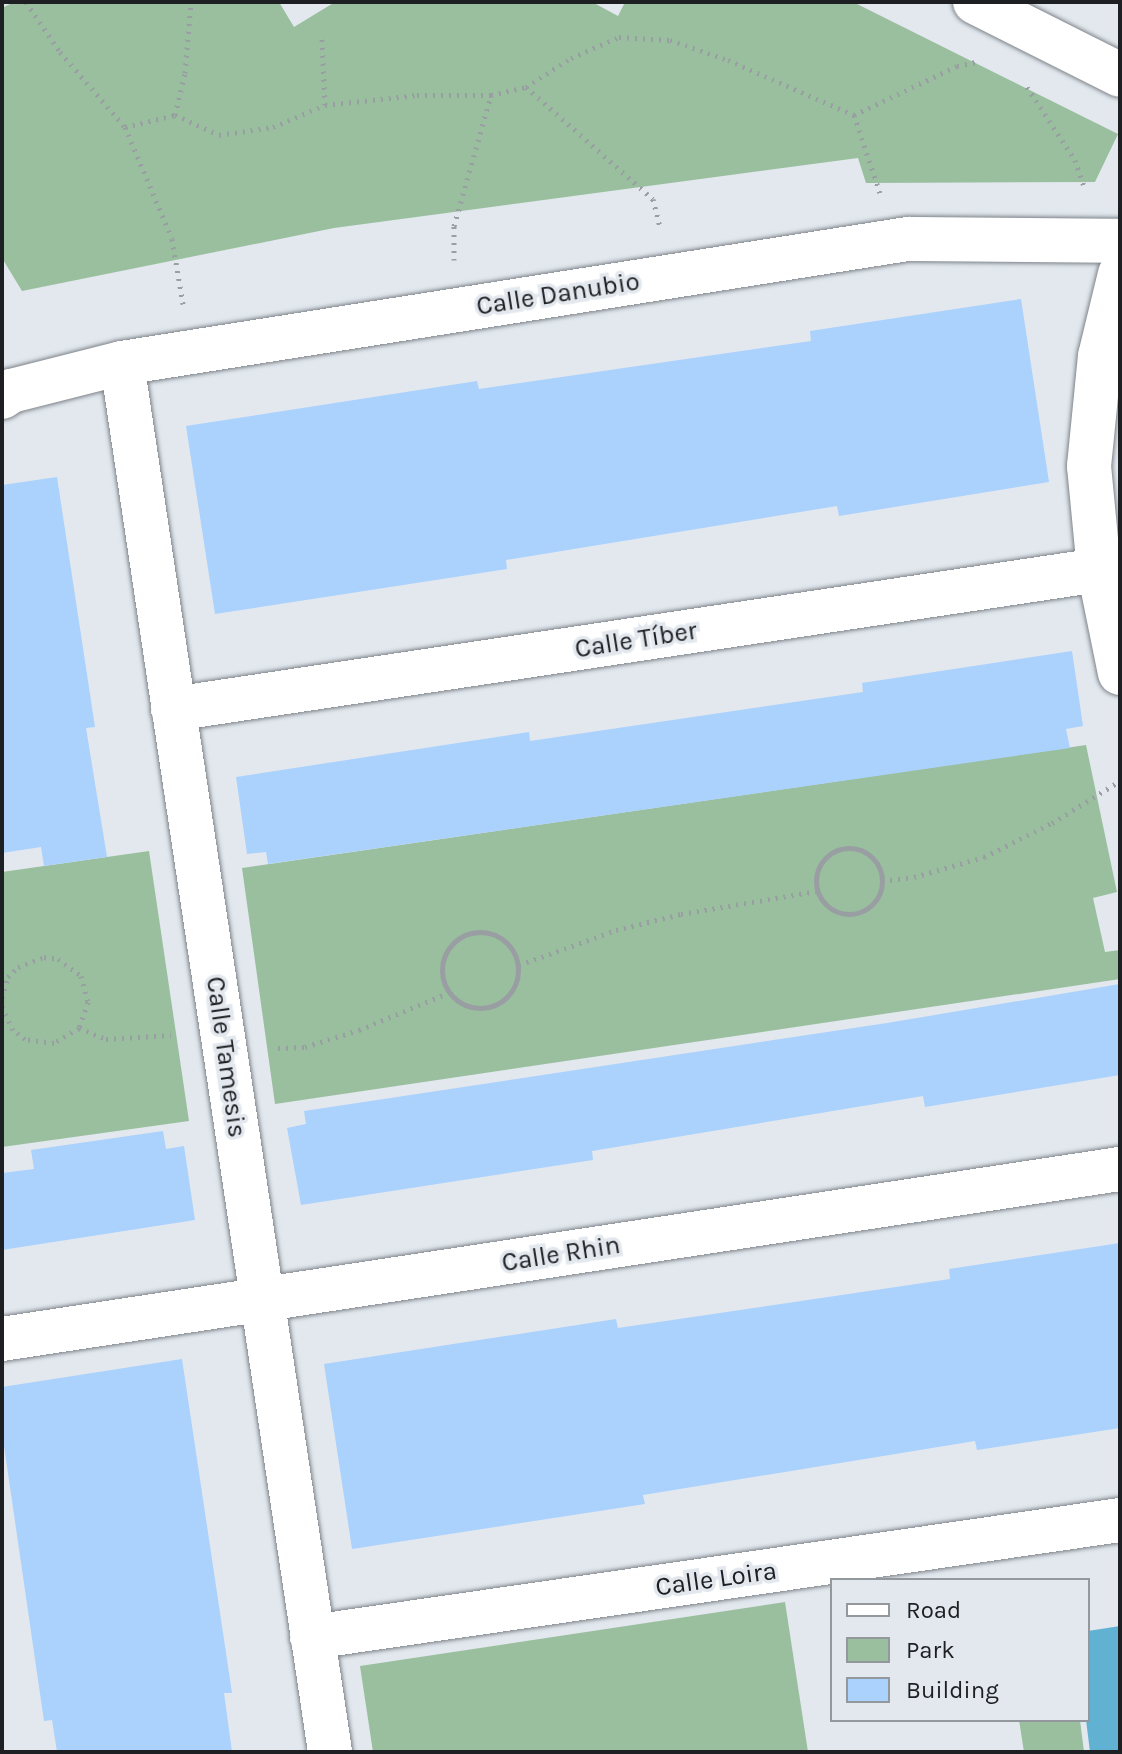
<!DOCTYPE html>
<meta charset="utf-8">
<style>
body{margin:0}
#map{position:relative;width:1122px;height:1754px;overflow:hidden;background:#e2e8ee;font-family:Karla,sans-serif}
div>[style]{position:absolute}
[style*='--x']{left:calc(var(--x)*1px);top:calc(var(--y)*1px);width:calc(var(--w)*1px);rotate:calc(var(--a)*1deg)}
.green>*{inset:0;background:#9abf9e}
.water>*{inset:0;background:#61b1d2}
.building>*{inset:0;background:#abd1fd}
.path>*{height:5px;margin-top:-2.5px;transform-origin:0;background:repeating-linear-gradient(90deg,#999ea3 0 2px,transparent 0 8px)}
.path>.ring{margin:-2.5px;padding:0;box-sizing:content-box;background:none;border:5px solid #999ea3;border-radius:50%}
.roads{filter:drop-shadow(0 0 2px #7e8389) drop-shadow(0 0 2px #7e8389)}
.street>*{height:44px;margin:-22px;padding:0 22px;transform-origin:22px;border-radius:22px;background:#fff}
span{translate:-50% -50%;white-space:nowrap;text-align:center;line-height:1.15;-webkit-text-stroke:7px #e2e8ee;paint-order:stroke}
.street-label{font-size:26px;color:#1d1f22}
.frame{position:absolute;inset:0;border:4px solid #1d1f22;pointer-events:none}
.legend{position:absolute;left:830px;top:1578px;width:260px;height:144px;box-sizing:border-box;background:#e2e8ee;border:2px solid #93989c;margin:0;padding:10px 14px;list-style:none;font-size:24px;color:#1d1f22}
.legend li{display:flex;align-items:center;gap:16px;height:40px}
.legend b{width:40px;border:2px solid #93989c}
</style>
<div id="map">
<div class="green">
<div style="clip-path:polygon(14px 2px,279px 2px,294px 27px,335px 2px,592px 2px,618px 16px,625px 2px,853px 2px,1118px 134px,1095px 182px,866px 183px,858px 158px,334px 228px,22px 291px,2px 258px,2px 8px)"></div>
<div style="clip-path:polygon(1086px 745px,1117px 892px,1093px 898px,1105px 952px,1120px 950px,1120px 979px,275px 1104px,242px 868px)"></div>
<div style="clip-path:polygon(149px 851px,189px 1121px,2px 1147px,2px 872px)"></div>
<div style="clip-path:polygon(785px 1602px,808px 1752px,373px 1752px,360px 1666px)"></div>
<div style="clip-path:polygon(1019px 1720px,1080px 1720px,1084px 1752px,1024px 1752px)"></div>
</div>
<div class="water">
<div style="clip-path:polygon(1120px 1626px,1120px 1752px,1090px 1752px,1086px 1720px,1088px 1631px)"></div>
</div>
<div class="building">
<div style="clip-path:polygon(1021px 299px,1049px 482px,839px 516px,837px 506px,506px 560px,507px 569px,215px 614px,186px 426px,477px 381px,479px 389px,811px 341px,810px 331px)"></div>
<div style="clip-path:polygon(57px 477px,95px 727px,86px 728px,107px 857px,44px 866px,41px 847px,2px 853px,2px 485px)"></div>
<div style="clip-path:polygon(1072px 651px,1083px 726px,1066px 729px,1070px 748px,268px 864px,266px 852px,247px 854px,236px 777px,529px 732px,530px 741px,863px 692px,862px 683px)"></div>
<div style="clip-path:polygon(1120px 984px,1120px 1075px,925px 1107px,923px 1096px,592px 1151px,593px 1160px,301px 1205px,287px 1128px,306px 1124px,304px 1111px,887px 1023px)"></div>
<div style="clip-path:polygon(163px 1131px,166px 1149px,184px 1146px,195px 1220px,2px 1250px,2px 1173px,34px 1169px,31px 1150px)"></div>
<div style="clip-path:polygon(1120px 1243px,1120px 1428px,977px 1450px,975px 1441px,643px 1495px,645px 1504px,352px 1549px,324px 1364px,616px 1319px,618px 1328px,950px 1279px,949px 1269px)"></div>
<div style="clip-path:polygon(182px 1359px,232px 1693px,224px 1693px,232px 1752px,57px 1752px,52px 1720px,44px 1721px,2px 1432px,2px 1387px)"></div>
</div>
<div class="path">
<div style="--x:26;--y:2;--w:60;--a:55.8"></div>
<div style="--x:60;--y:52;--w:99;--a:49.1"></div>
<div style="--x:125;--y:127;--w:121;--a:67.2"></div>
<div style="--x:172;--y:239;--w:66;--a:80.4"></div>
<div style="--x:526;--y:87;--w:169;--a:41.4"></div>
<div style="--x:653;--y:199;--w:30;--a:76"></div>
<div style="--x:1027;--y:87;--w:87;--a:56.7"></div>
<div style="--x:1075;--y:160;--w:31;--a:71"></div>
<div style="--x:325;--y:105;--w:93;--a:-6.2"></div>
<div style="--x:417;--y:95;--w:74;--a:0"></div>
<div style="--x:491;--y:95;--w:36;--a:-13"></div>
<div style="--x:526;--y:87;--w:54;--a:-32.8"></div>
<div style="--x:571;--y:58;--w:52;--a:-23.6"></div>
<div style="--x:619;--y:37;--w:51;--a:3.4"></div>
<div style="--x:670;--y:40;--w:61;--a:19"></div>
<div style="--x:728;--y:60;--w:137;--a:23.6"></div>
<div style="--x:854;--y:115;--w:114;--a:-25.4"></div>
<div style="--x:957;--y:66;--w:19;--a:-12"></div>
<div style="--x:175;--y:115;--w:48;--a:24.4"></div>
<div style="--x:219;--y:135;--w:55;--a:-8.4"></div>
<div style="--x:273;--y:127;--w:56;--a:-22.9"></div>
<div style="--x:325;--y:105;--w:67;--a:-92.6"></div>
<div style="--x:854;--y:115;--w:82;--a:71.6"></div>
<div style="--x:125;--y:127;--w:51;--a:-13.5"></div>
<div style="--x:175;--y:115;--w:43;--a:-76.6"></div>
<div style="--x:185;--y:73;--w:71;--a:-85.2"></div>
<div style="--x:454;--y:260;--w:34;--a:-90"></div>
<div style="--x:454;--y:226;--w:136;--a:-74.2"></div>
<div class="ring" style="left:816px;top:848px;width:61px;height:61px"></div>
<div style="--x:882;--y:881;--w:32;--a:-7"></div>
<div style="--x:914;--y:877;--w:73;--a:-15.9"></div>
<div style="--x:984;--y:857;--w:76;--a:-26.6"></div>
<div style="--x:1052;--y:823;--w:80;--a:-31.7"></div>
<div class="ring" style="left:442px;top:932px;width:71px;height:71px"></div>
<div style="--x:519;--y:965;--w:103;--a:-19.8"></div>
<div style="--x:616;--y:930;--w:67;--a:-13.8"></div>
<div style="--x:681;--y:914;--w:138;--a:-9.6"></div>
<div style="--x:2;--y:998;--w:22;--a:-74"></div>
<div style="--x:8;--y:977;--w:14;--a:-45"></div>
<div style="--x:18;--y:967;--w:28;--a:-21"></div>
<div style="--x:44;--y:957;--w:14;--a:8"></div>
<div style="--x:58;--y:959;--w:29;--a:36"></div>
<div style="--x:81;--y:976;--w:27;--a:75"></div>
<div style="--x:88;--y:1002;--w:28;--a:109"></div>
<div style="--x:79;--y:1028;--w:29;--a:149"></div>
<div style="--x:54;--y:1043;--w:29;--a:-172"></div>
<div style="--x:25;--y:1039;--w:15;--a:-143"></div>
<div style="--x:13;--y:1030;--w:26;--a:-115"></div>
<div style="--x:79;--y:1028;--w:29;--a:22"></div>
<div style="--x:106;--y:1039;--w:65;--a:-3.5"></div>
<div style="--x:278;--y:1048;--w:27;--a:-2"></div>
<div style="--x:305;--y:1047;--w:57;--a:-17.5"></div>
<div style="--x:359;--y:1030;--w:96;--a:-22.6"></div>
</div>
<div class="roads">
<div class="street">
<div style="--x:975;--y:2;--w:162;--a:26.7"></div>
<div style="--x:1120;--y:274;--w:84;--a:103.7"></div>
<div style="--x:1100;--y:356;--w:111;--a:95.7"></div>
<div style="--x:1089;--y:466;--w:104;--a:84.5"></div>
<div style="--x:1099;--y:570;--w:105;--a:78.5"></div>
<div style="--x:122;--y:363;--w:1404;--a:81.48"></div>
<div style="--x:2;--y:397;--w:11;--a:-34"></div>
<div style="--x:11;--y:391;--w:114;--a:-14.2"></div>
<div style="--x:122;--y:363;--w:796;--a:-8.97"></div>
<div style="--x:908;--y:239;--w:212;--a:0.5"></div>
<div style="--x:173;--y:709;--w:936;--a:-8.54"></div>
<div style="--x:2;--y:1339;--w:1131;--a:-8.65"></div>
<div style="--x:312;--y:1637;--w:816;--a:-8.24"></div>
</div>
</div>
<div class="street-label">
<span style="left:558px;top:294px;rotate:-9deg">Calle Danubio</span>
<span style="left:636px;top:640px;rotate:-9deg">Calle Tíber</span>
<span style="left:226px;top:1057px;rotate:82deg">Calle Tamesis</span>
<span style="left:561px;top:1254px;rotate:-9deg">Calle Rhin</span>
<span style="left:716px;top:1579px;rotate:-8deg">Calle Loira</span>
</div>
<div class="frame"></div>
<ul class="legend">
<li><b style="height:10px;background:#fff"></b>Road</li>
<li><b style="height:22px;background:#9abf9e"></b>Park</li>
<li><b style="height:22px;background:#abd1fd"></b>Building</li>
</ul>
</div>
